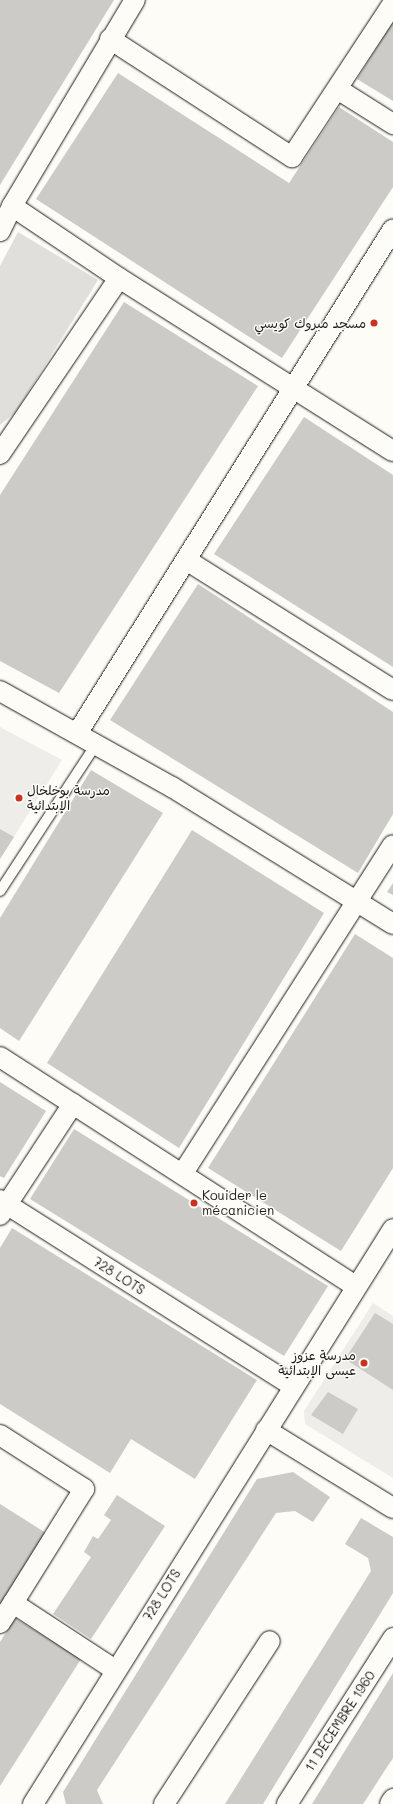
<!DOCTYPE html>
<meta charset="utf-8">
<style>
body{margin:0}
#map{position:relative;width:393px;height:1804px;overflow:hidden;background:#fdfcf7;font-family:Mali,"Playpen Sans Arabic",sans-serif}
div>[style]{position:absolute}
[style*='--x']{left:calc(var(--x)*1px);top:calc(var(--y)*1px);width:calc(var(--w)*1px);rotate:calc(var(--a)*1deg)}
.built>*{inset:0;background:#eeede9}
.green>*{inset:0;background:#e0dfdb}
.building>*{inset:0;background:#cccbc8}
.roads{filter:drop-shadow(0 0 1px #1c1c1c) drop-shadow(0 0 1px #1c1c1c)}
.lane>*{height:10px;margin:-5px;padding:0 5px;transform-origin:5px;border-radius:5px;background:#fdfcf7}
.street>*{height:20px;margin:-10px;padding:0 10px;transform-origin:10px;border-radius:10px;background:#fdfcf7}
.dots>*{width:11px;height:11px;translate:-50% -50%;box-sizing:border-box;border:2px solid #fdfcf7;border-radius:50%}
span{translate:-50% -50%;white-space:nowrap;text-align:center;line-height:1.15;-webkit-text-stroke:3px #fdfcf7;paint-order:stroke}
.poi-label{font-size:13px;color:#1c1c1c}
.right{translate:-100% -50%;text-align:right}
.left{translate:0 -50%;text-align:left}
.street-label{font-size:13px;color:#1c1c1c}
</style>
<div id="map">
<div class="built">
<div style="clip-path:polygon(0 727px,62px 760px,0 859px)"></div>
<div style="clip-path:polygon(373px 1303px,393px 1316px,393px 1478px,305px 1424px,304px 1411px)"></div>
</div>
<div class="green">
<div style="clip-path:polygon(18px 232px,98px 280px,16px 412px,0 425px,0 266px)"></div>
</div>
<div class="building">
<div style="clip-path:polygon(0 0,114px 0,0 185px)"></div>
<div style="clip-path:polygon(393px 22px,393px 101px,357px 79px)"></div>
<div style="clip-path:polygon(118px 73px,289px 183px,339px 107px,393px 142px,393px 187px,282px 358px,36px 199px)"></div>
<div style="clip-path:polygon(124px 302px,258px 386px,59px 693px,0 661px,0 495px)"></div>
<div style="clip-path:polygon(304px 417px,393px 475px,393px 667px,214px 554px)"></div>
<div style="clip-path:polygon(198px 584px,393px 712px,393px 814px,358px 873px,110px 720px)"></div>
<div style="clip-path:polygon(91px 770px,163px 813px,19px 1041px,0 1028px,0 918px)"></div>
<div style="clip-path:polygon(0 829px,14px 837px,0 859px)"></div>
<div style="clip-path:polygon(192px 830px,324px 913px,179px 1148px,47px 1063px)"></div>
<div style="clip-path:polygon(393px 883px,393px 895px,387px 892px)"></div>
<div style="clip-path:polygon(355px 934px,393px 958px,393px 1168px,341px 1251px,208px 1168px)"></div>
<div style="clip-path:polygon(0 1082px,46px 1111px,4px 1178px,0 1176px)"></div>
<div style="clip-path:polygon(74px 1129px,328px 1286px,284px 1356px,30px 1199px)"></div>
<div style="clip-path:polygon(12px 1228px,257px 1380px,195px 1479px,131px 1439px,110px 1473px,0 1404px,0 1248px)"></div>
<div style="clip-path:polygon(375px 1313px,393px 1324px,393px 1390px,345px 1359px)"></div>
<div style="clip-path:polygon(328px 1392px,358px 1409px,343px 1434px,311px 1415px)"></div>
<div style="clip-path:polygon(293px 1472px,330px 1497px,313px 1522px,295px 1511px,276px 1513px,97px 1790px,103px 1804px,66px 1804px,63px 1792px,257px 1479px)"></div>
<div style="clip-path:polygon(117px 1495px,165px 1526px,91px 1639px,53px 1614px,91px 1557px,84px 1552px,93px 1536px,98px 1539px,111px 1520px,104px 1515px)"></div>
<div style="clip-path:polygon(0 1504px,46px 1533px,0 1606px)"></div>
<div style="clip-path:polygon(361px 1518px,393px 1537px,393px 1593px,263px 1804px,225px 1804px,371px 1571px,368px 1558px,345px 1544px)"></div>
<div style="clip-path:polygon(15px 1618px,81px 1659px,0 1786px,0 1642px)"></div>
<div style="clip-path:polygon(393px 1673px,393px 1758px,363px 1804px,312px 1804px)"></div>
</div>
<div class="roads">
<div class="lane">
<div style="--x:0;--y:891;--w:177;--a:-56.8"></div>
</div>
<div class="street">
<div style="--x:110;--y:39;--w:217;--a:33"></div>
<div style="--x:292;--y:157;--w:184;--a:-56.7"></div>
<div style="--x:339;--y:90;--w:64;--a:32.2"></div>
<div style="--x:0;--y:231;--w:28;--a:-64"></div>
<div style="--x:119;--y:278;--w:129;--a:-146.1"></div>
<div style="--x:12;--y:206;--w:240;--a:-59.2"></div>
<div style="--x:0;--y:454;--w:212;--a:-55.9"></div>
<div style="--x:119;--y:278;--w:324;--a:32.3"></div>
<div style="--x:188;--y:561;--w:242;--a:32.2"></div>
<div style="--x:0;--y:691;--w:197;--a:29.2"></div>
<div style="--x:172;--y:787;--w:260;--a:31.8"></div>
<div style="--x:78;--y:732;--w:593;--a:-57.94"></div>
<div style="--x:0;--y:1057;--w:422;--a:32.8"></div>
<div style="--x:183;--y:1173;--w:389;--a:-57.4"></div>
<div style="--x:0;--y:1200;--w:347;--a:32.4"></div>
<div style="--x:0;--y:1215;--w:133;--a:-56.7"></div>
<div style="--x:266;--y:1430;--w:149;--a:31.6"></div>
<div style="--x:0;--y:1435;--w:100;--a:32.7"></div>
<div style="--x:84;--y:1489;--w:134;--a:121.9"></div>
<div style="--x:0;--y:1623;--w:24;--a:-57"></div>
<div style="--x:13;--y:1603;--w:122;--a:33.3"></div>
<div style="--x:33;--y:1804;--w:678;--a:-57.95"></div>
<div style="--x:164;--y:1804;--w:194;--a:-57"></div>
<div style="--x:287;--y:1804;--w:197;--a:-57.4"></div>
<div style="--x:390;--y:1804;--w:6;--a:-59"></div>
</div>
</div>
<div class="dots">
<div style="left:374px;top:323px;background:#c8321e"></div>
<div style="left:19px;top:798px;background:#c8321e"></div>
<div style="left:194px;top:1203px;background:#c8321e"></div>
<div style="left:364px;top:1363px;background:#c8321e"></div>
</div>
<div class="poi-label">
<span class="right" style="left:366px;top:323px">مسجد مبروك كويسي</span>
<span class="left" style="left:27px;top:798px">مدرسة بوخلخال<br>الإبتدائية</span>
<span class="left" style="left:202px;top:1203px">Kouider le<br>mécanicien</span>
<span class="right" style="left:356px;top:1363px">مدرسة عزوز<br>عيسى الإبتدائية</span>
</div>
<div class="street-label">
<span style="left:119px;top:1276px;rotate:32deg">728 LOTS</span>
<span style="left:162px;top:1595px;rotate:-58deg">728 LOTS</span>
<span style="left:340px;top:1721px;rotate:-57deg">11 DÉCEMBRE 1960</span>
</div>
</div>
